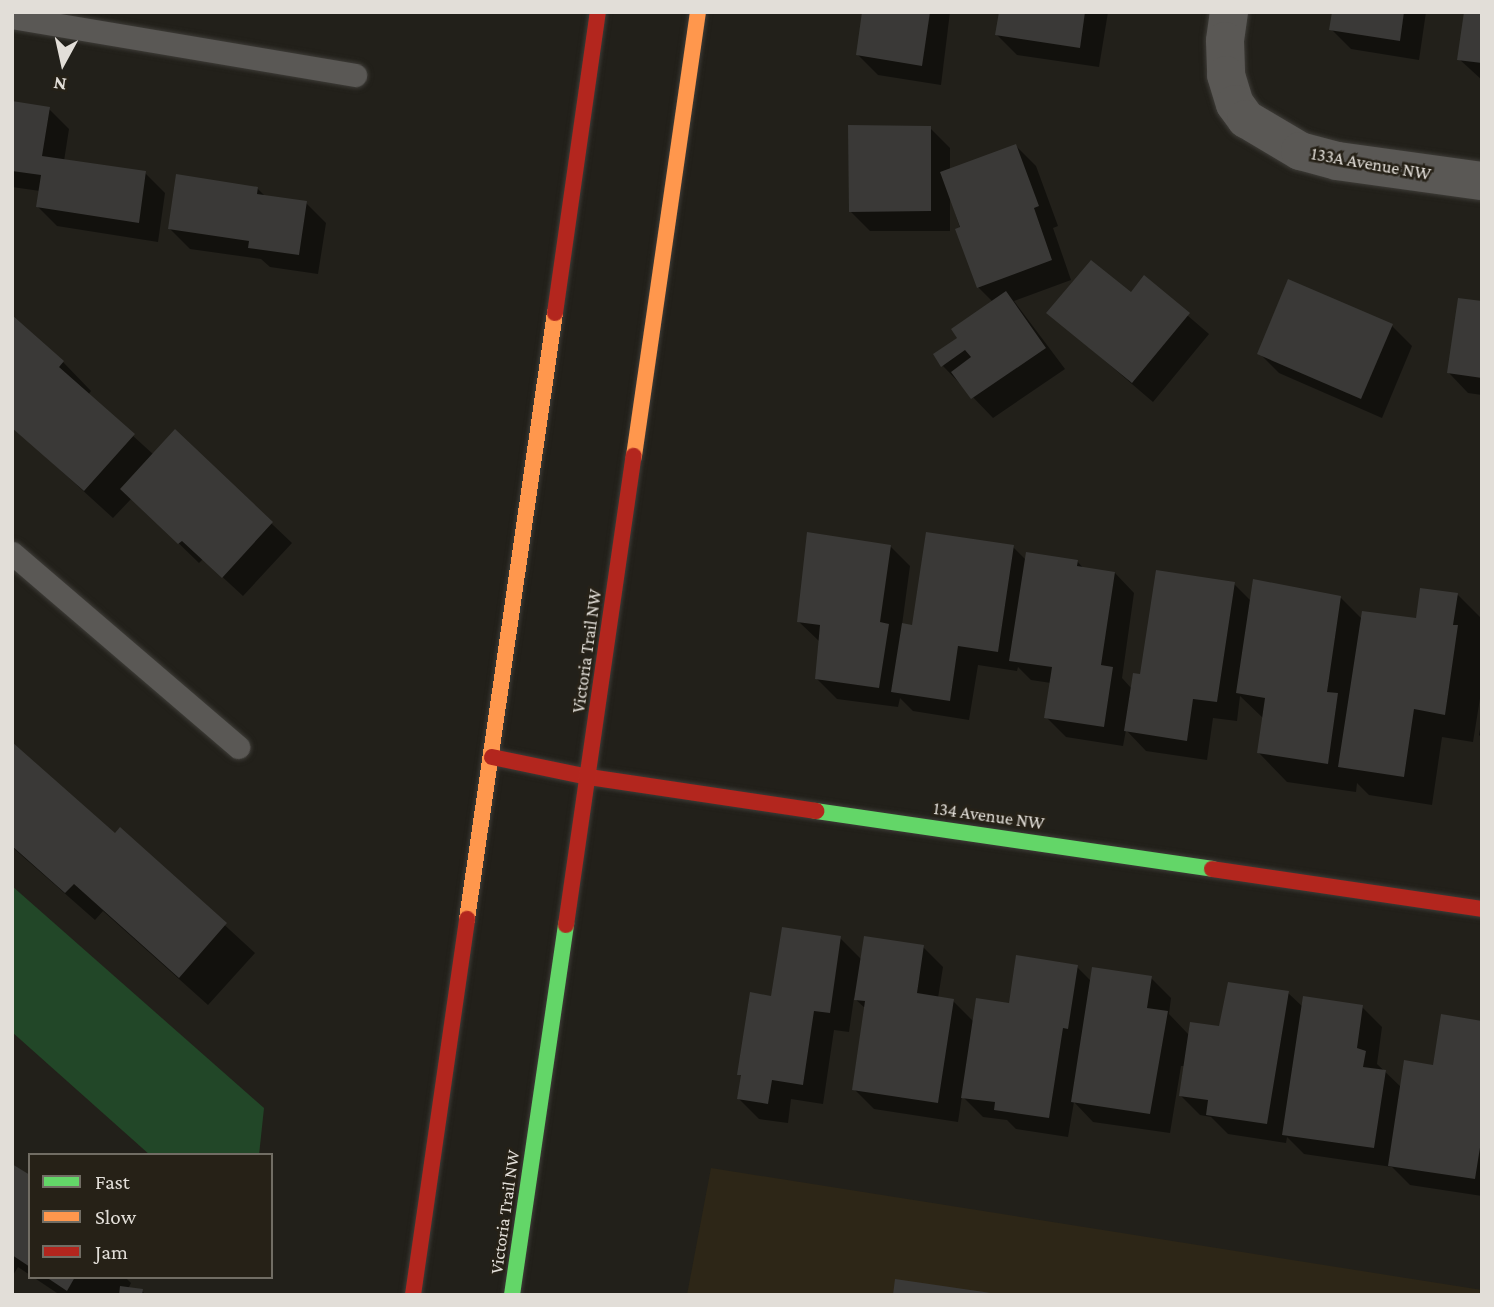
<!DOCTYPE html>
<style>
body{margin:0}
#map{position:relative;width:1494px;height:1307px;overflow:hidden;background:#22201a;font-family:"Crimson Pro",serif}
div>[style]{position:absolute}
[style*='--x']{left:calc(var(--x)*1px);top:calc(var(--y)*1px);width:calc(var(--w)*1px);rotate:calc(var(--a)*1deg)}
.built>*{inset:0;background:#2d2617}
.green>*{inset:0;background:#224728}
.shadow>*{inset:0;background:#0007}
.building>*{inset:0;background:#3a3937}
.roads{filter:drop-shadow(0 0 2px #3e3c38) drop-shadow(0 0 2px #3e3c38)}
.lane>*{height:23px;margin:-11.5px;padding:0 11.5px;transform-origin:11.5px;border-radius:11.5px;background:#5a5855}
.street>*{height:38px;margin:-19px;padding:0 19px;transform-origin:19px;border-radius:19px;background:#5a5855}
.fast>*{height:16px;margin:-8px;padding:0 8px;transform-origin:8px;border-radius:8px;background:#63d668}
.slow>*{height:16px;margin:-8px;padding:0 8px;transform-origin:8px;border-radius:8px;background:#ff974d}
.jam>*{height:16px;margin:-8px;padding:0 8px;transform-origin:8px;border-radius:8px;background:#b3261e}
span{translate:-50% -50%;white-space:nowrap;text-align:center;line-height:1.15;-webkit-text-stroke:5px #262117;paint-order:stroke}
.street-label{font-size:18px;color:#e2ded8}
.frame{position:absolute;inset:0;border:14px solid #e2ded8;pointer-events:none}
.legend{position:absolute;left:28px;top:1153px;width:245px;height:126px;box-sizing:border-box;background:#262117;border:2px solid #716d64;margin:0;padding:9px 12px;list-style:none;font-size:21px;color:#e2ded8}
.legend li{display:flex;align-items:center;gap:14px;height:35px}
.legend b{width:35px;border:2px solid #716d64}
.north{position:absolute;left:28px;top:28px;width:70px;height:70px;-webkit-text-stroke:5px #262117;paint-order:stroke;rotate:188deg;font-size:19px;font-weight:700;line-height:28px;text-align:center;color:#e2ded8}
.north::after{content:'';display:block;margin:auto;width:24px;height:32px;background:#e2ded8;clip-path:polygon(50% 0,100% 100%,50% 72%,0 100%)}
</style>
<div id="map">
<div class="built">
<div style="clip-path:polygon(711px 1168px,1482px 1290px,1482px 1295px,687px 1295px)"></div>
</div>
<div class="green">
<div style="clip-path:polygon(12px 886px,264px 1108px,259px 1155px,150px 1155px,12px 1032px)"></div>
</div>
<div class="shadow">
<div style="clip-path:polygon(864px 12px,950px 12px,941px 85px,878px 75px,858px 55px)"></div>
<div style="clip-path:polygon(1000px 12px,1108px 12px,1099px 67px,1017px 55px,997px 35px)"></div>
<div style="clip-path:polygon(1333px 12px,1426px 12px,1419px 60px,1351px 49px,1331px 29px)"></div>
<div style="clip-path:polygon(1482px 12px,1482px 80px,1459px 59px)"></div>
<div style="clip-path:polygon(12px 103px,49px 109px,69px 129px,64px 161px,145px 173px,165px 193px,158px 242px,57px 226px,37px 206px,40px 191px,12px 187px)"></div>
<div style="clip-path:polygon(930px 128px,950px 148px,950px 170px,1016px 146px,1036px 166px,1058px 226px,1053px 228px,1071px 280px,1014px 301px,1065px 369px,993px 418px,943px 366px,960px 338px,993px 302px,978px 287px,950px 196px,950px 231px,870px 231px,850px 211px)"></div>
<div style="clip-path:polygon(257px 188px,266px 197px,306px 203px,326px 223px,318px 274px,270px 267px,261px 259px,190px 249px,170px 229px)"></div>
<div style="clip-path:polygon(1144px 278px,1209px 334px,1153px 402px,1049px 313px,1131px 294px)"></div>
<div style="clip-path:polygon(1289px 281px,1392px 326px,1412px 346px,1382px 418px,1279px 373px,1259px 353px)"></div>
<div style="clip-path:polygon(1482px 303px,1482px 395px,1468px 393px,1449px 373px)"></div>
<div style="clip-path:polygon(63px 362px,91px 391px,88px 395px,154px 455px,175px 432px,292px 543px,243px 596px,203px 559px,199px 563px,132px 498px,113px 518px,12px 426px)"></div>
<div style="clip-path:polygon(890px 546px,910px 566px,902px 625px,913px 627px,1013px 547px,1026px 560px,1077px 561px,1084px 569px,1115px 573px,1134px 593px,1122px 678px,1132px 689px,1234px 584px,1251px 601px,1341px 598px,1362px 619px,1418px 620px,1458px 595px,1482px 619px,1482px 686px,1473px 742px,1442px 737px,1432px 805px,1369px 795px,1357px 783px,1356px 792px,1287px 782px,1259px 753px,1264px 719px,1240px 696px,1237px 721px,1213px 718px,1207px 760px,1146px 751px,1126px 730px,1123px 746px,1066px 737px,1046px 717px,1051px 683px,1031px 680px,1018px 667px,1017px 671px,978px 665px,969px 720px,913px 711px,900px 698px,898px 707px,837px 699px,817px 679px,819px 641px,798px 621px)"></div>
<div style="clip-path:polygon(1482px 718px,1482px 738px,1479px 735px)"></div>
<div style="clip-path:polygon(12px 745px,115px 836px,120px 829px,255px 953px,208px 1005px,103px 911px,95px 920px,12px 847px)"></div>
<div style="clip-path:polygon(840px 938px,862px 960px,923px 947px,943px 967px,938px 998px,953px 1001px,974px 1022px,1077px 967px,1091px 981px,1151px 978px,1171px 998px,1169px 1014px,1189px 1035px,1220px 1028px,1288px 993px,1303px 1007px,1362px 1007px,1382px 1027px,1377px 1064px,1402px 1088px,1435px 1067px,1482px 1022px,1482px 1196px,1410px 1185px,1392px 1167px,1304px 1154px,1287px 1137px,1286px 1143px,1228px 1134px,1211px 1117px,1200px 1115px,1180px 1095px,1185px 1066px,1181px 1066px,1170px 1133px,1093px 1122px,1074px 1102px,1068px 1137px,1016px 1129px,1007px 1120px,983px 1117px,962px 1096px,958px 1122px,874px 1109px,854px 1089px,866px 1009px,854px 998px,849px 1032px,834px 1030px,823px 1104px,791px 1099px,788px 1123px,759px 1119px,739px 1099px,743px 1077px,739px 1074px,773px 998px)"></div>
<div style="clip-path:polygon(12px 1166px,30px 1176px,30px 1275px,18px 1267px,12px 1277px)"></div>
<div style="clip-path:polygon(33px 1277px,125px 1277px,131px 1283px,128px 1289px,142px 1291px,146px 1295px,60px 1295px)"></div>
</div>
<div class="building">
<div style="clip-path:polygon(862px 12px,930px 12px,922px 66px,856px 55px)"></div>
<div style="clip-path:polygon(999px 12px,1085px 12px,1080px 48px,995px 35px)"></div>
<div style="clip-path:polygon(1332px 12px,1404px 12px,1400px 41px,1329px 30px)"></div>
<div style="clip-path:polygon(1464px 12px,1482px 12px,1482px 63px,1457px 60px)"></div>
<div style="clip-path:polygon(12px 101px,50px 107px,42px 156px,146px 171px,139px 223px,36px 207px,41px 175px,12px 171px)"></div>
<div style="clip-path:polygon(848px 125px,931px 126px,931px 211px,849px 212px)"></div>
<div style="clip-path:polygon(1016px 144px,1039px 206px,1034px 208px,1052px 260px,977px 288px,955px 229px,960px 227px,940px 172px)"></div>
<div style="clip-path:polygon(176px 174px,258px 187px,257px 194px,307px 201px,299px 255px,248px 248px,249px 241px,168px 229px)"></div>
<div style="clip-path:polygon(1091px 260px,1131px 292px,1144px 275px,1190px 313px,1132px 383px,1046px 313px)"></div>
<div style="clip-path:polygon(1288px 279px,1393px 324px,1361px 399px,1257px 354px)"></div>
<div style="clip-path:polygon(1006px 291px,1046px 348px,971px 399px,951px 372px,971px 357px,965px 350px,941px 367px,933px 354px,957px 338px,951px 329px)"></div>
<div style="clip-path:polygon(1458px 298px,1482px 301px,1482px 378px,1447px 373px)"></div>
<div style="clip-path:polygon(12px 315px,64px 361px,59px 367px,135px 434px,84px 491px,12px 428px)"></div>
<div style="clip-path:polygon(175px 429px,273px 522px,222px 578px,182px 541px,178px 544px,120px 489px)"></div>
<div style="clip-path:polygon(807px 532px,891px 545px,880px 622px,889px 624px,879px 688px,815px 679px,820px 625px,797px 622px)"></div>
<div style="clip-path:polygon(926px 532px,1014px 545px,998px 652px,958px 646px,950px 701px,891px 692px,902px 623px,912px 625px)"></div>
<div style="clip-path:polygon(1026px 552px,1078px 560px,1077px 566px,1115px 572px,1101px 665px,1113px 667px,1104px 727px,1044px 718px,1052px 667px,1009px 661px)"></div>
<div style="clip-path:polygon(1156px 570px,1235px 582px,1217px 702px,1193px 699px,1187px 741px,1124px 731px,1133px 673px,1140px 674px)"></div>
<div style="clip-path:polygon(1253px 579px,1341px 596px,1327px 692px,1338px 693px,1328px 764px,1257px 753px,1265px 698px,1236px 693px)"></div>
<div style="clip-path:polygon(1420px 588px,1458px 593px,1453px 625px,1458px 625px,1445px 715px,1414px 709px,1404px 777px,1338px 767px,1362px 611px,1416px 618px)"></div>
<div style="clip-path:polygon(12px 742px,115px 833px,120px 827px,227px 923px,179px 978px,74px 884px,65px 893px,12px 846px)"></div>
<div style="clip-path:polygon(782px 927px,841px 936px,830px 1013px,814px 1011px,803px 1085px,772px 1080px,768px 1104px,737px 1099px,741px 1075px,737px 1075px,750px 992px,771px 996px)"></div>
<div style="clip-path:polygon(864px 936px,924px 945px,917px 993px,954px 999px,938px 1103px,852px 1090px,865px 1001px,854px 1000px)"></div>
<div style="clip-path:polygon(1016px 955px,1078px 965px,1068px 1029px,1063px 1028px,1049px 1118px,994px 1110px,995px 1102px,961px 1098px,976px 998px,1009px 1003px)"></div>
<div style="clip-path:polygon(1092px 967px,1152px 976px,1147px 1008px,1168px 1011px,1150px 1114px,1071px 1102px)"></div>
<div style="clip-path:polygon(1228px 982px,1289px 991px,1267px 1124px,1206px 1115px,1208px 1100px,1179px 1096px,1190px 1022px,1219px 1026px)"></div>
<div style="clip-path:polygon(1303px 996px,1363px 1005px,1357px 1048px,1366px 1051px,1363px 1067px,1386px 1070px,1374px 1148px,1282px 1135px)"></div>
<div style="clip-path:polygon(1441px 1014px,1482px 1021px,1482px 1135px,1475px 1179px,1388px 1166px,1404px 1060px,1433px 1065px)"></div>
<div style="clip-path:polygon(12px 1164px,30px 1175px,30px 1267px,12px 1255px)"></div>
<div style="clip-path:polygon(46px 1277px,75px 1277px,67px 1291px)"></div>
<div style="clip-path:polygon(895px 1279px,991px 1293px,991px 1295px,893px 1295px)"></div>
<div style="clip-path:polygon(120px 1286px,143px 1289px,142px 1295px,119px 1295px)"></div>
</div>
<div class="roads">
<div class="lane">
<div style="--x:12;--y:17;--w:348;--a:9.6"></div>
<div style="--x:12;--y:553;--w:298;--a:40.6"></div>
</div>
<div class="street">
<div style="--x:1229;--y:12;--w:29;--a:98"></div>
<div style="--x:1225;--y:41;--w:34;--a:88"></div>
<div style="--x:1226;--y:75;--w:30;--a:73"></div>
<div style="--x:1235;--y:104;--w:19;--a:54"></div>
<div style="--x:1246;--y:119;--w:63;--a:30.7"></div>
<div style="--x:1300;--y:151;--w:38;--a:15"></div>
<div style="--x:1337;--y:161;--w:146;--a:7.9"></div>
</div>
<div class="fast">
<div style="--x:816;--y:811;--w:400;--a:8.3"></div>
<div style="--x:512;--y:1295;--w:374;--a:-81.7"></div>
</div>
<div class="slow">
<div style="--x:634;--y:456;--w:449;--a:-81.8"></div>
<div style="--x:467;--y:919;--w:612;--a:-81.74"></div>
</div>
<div class="jam">
<div style="--x:555;--y:313;--w:304;--a:-81.9"></div>
<div style="--x:492;--y:757;--w:99;--a:11.7"></div>
<div style="--x:589;--y:777;--w:230;--a:8.5"></div>
<div style="--x:1212;--y:869;--w:273;--a:8.4"></div>
<div style="--x:566;--y:925;--w:474;--a:-81.8"></div>
<div style="--x:413;--y:1295;--w:380;--a:-81.8"></div>
</div>
</div>
<div class="street-label">
<span style="left:1371px;top:164px;rotate:10deg">133A Avenue NW</span>
<span style="left:587px;top:651px;rotate:-82deg">Victoria Trail NW</span>
<span style="left:989px;top:816px;rotate:8deg">134 Avenue NW</span>
<span style="left:505px;top:1212px;rotate:-82deg">Victoria Trail NW</span>
</div>
<div class="frame"></div>
<ul class="legend">
<li><b style="height:9px;background:#63d668"></b>Fast</li>
<li><b style="height:9px;background:#ff974d"></b>Slow</li>
<li><b style="height:9px;background:#b3261e"></b>Jam</li>
</ul>
<div class="north">N</div>
</div>
